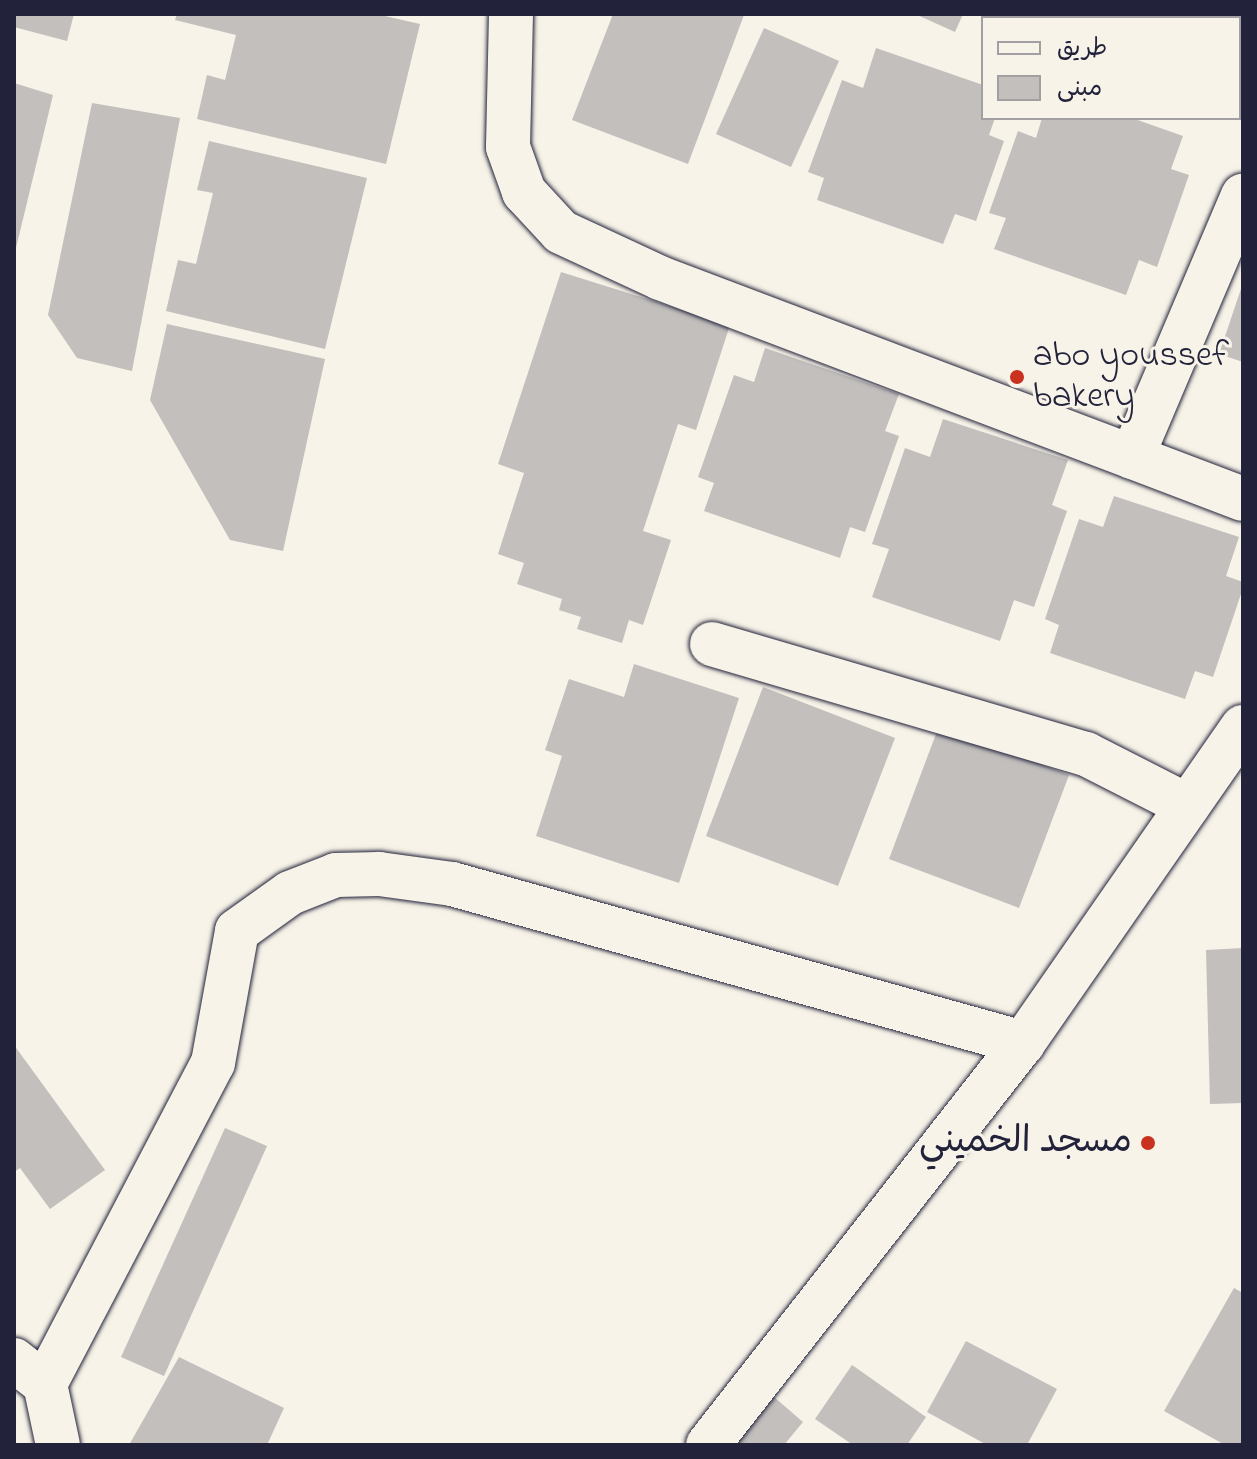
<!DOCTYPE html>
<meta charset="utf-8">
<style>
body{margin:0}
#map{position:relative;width:1257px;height:1459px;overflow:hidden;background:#f7f3e8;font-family:"Indie Flower","Playpen Sans Arabic",sans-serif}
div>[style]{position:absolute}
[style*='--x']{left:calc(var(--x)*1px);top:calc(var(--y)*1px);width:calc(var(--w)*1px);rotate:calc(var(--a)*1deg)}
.building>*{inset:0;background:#c2bfbd}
.roads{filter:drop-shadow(0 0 2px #22223b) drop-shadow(0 0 2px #22223b)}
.minor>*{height:44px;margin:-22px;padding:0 22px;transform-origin:22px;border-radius:22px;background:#f7f3e8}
.dots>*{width:22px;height:22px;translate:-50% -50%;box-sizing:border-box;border:4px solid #f7f3e8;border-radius:50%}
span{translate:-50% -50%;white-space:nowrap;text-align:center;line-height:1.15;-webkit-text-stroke:6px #f7f3e8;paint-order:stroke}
.poi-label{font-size:36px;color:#22223b}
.left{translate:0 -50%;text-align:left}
.right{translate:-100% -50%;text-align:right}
.frame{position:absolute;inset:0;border:16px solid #22223b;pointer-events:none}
.legend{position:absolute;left:981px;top:16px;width:260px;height:104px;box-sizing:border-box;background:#f7f3e8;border:2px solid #a29fa3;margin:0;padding:10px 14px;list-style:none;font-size:24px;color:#22223b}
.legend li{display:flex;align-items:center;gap:16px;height:40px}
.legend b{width:40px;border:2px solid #a29fa3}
</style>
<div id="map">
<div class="building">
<div style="clip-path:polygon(14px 14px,74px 14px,67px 41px,14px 27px)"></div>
<div style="clip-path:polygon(177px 14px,376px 14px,420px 24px,386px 164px,197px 119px,207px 75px,225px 80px,236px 35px,175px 20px)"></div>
<div style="clip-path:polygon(613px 14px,744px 15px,688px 164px,572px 120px)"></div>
<div style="clip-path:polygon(915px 14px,963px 14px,955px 32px)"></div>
<div style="clip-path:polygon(1206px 14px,1243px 14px,1243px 65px,1239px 18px)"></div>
<div style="clip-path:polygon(764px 28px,839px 61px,791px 167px,716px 134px)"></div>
<div style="clip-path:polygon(876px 48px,983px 85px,983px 118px,995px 118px,989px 135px,1004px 141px,976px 221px,955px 214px,943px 244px,817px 200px,824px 178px,808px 172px,842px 80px,863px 88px)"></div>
<div style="clip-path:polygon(14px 83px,53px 95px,15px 252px,14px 251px)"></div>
<div style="clip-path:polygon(92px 103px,180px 118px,132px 371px,77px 358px,48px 315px)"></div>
<div style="clip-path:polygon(1042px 118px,1132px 118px,1183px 136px,1171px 169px,1189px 175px,1157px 267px,1139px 260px,1126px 295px,994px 249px,1006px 218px,989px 213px,1018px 131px,1036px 138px)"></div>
<div style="clip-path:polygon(209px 141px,367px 178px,325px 349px,166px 311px,178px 260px,196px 264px,213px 193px,197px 190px)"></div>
<div style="clip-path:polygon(561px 272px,730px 325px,696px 430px,678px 424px,643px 531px,671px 540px,643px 625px,629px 620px,622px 643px,577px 629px,581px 617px,559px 610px,562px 599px,517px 584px,524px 563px,498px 554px,524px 473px,498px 464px)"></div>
<div style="clip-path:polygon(1242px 286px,1243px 286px,1243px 362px,1219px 354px)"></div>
<div style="clip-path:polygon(167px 324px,325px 359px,283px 551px,230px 540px,150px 400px)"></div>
<div style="clip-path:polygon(765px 348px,899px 394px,885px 431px,899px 436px,865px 532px,850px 527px,840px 558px,704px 511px,714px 483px,698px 477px,734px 375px,754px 382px)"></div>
<div style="clip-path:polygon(943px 419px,1068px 460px,1052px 505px,1067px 511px,1034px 607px,1014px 600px,1000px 641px,872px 597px,889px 549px,872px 544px,905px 448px,930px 457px)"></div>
<div style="clip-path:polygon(1114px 496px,1239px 537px,1226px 576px,1243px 582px,1243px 588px,1213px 677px,1195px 671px,1185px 699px,1050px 653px,1059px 625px,1045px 619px,1079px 519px,1103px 527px)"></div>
<div style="clip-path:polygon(634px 664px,739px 698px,679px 883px,536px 836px,562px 756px,545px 750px,569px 679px,624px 697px)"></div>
<div style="clip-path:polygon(763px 687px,895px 738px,838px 886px,706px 836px)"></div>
<div style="clip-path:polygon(939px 726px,1069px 775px,1019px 908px,889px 859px)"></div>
<div style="clip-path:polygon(1243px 948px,1243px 1103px,1210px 1104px,1206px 950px)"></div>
<div style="clip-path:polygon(14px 1045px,105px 1170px,50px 1209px,20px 1168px,14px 1172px)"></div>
<div style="clip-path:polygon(225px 1128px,267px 1146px,164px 1376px,121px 1357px)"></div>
<div style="clip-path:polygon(1234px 1288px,1243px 1293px,1243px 1445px,1225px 1445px,1164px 1411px)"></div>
<div style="clip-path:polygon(966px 1341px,1057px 1389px,1027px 1445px,987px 1445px,927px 1412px)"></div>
<div style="clip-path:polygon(179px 1357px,284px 1408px,267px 1445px,129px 1445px)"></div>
<div style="clip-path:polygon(852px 1365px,926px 1417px,907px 1445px,853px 1445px,815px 1419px)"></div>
<div style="clip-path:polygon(774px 1397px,803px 1422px,784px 1445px,733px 1445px)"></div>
</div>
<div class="roads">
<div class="minor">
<div style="--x:511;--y:14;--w:133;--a:91.3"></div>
<div style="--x:508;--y:147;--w:48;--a:70.4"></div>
<div style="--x:524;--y:192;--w:54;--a:47.2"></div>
<div style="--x:561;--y:232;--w:109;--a:24.9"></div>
<div style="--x:660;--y:278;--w:623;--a:20.76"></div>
<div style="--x:1132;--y:457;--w:284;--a:-67"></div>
<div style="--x:712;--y:644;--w:390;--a:16.4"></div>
<div style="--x:1086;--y:754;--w:114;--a:27"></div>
<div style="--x:14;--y:1360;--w:39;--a:38"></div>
<div style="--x:45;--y:1384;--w:62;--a:78"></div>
<div style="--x:45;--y:1384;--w:362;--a:-62.4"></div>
<div style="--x:213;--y:1063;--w:134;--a:-79.7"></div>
<div style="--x:237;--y:931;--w:65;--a:-35.6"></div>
<div style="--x:290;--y:893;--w:49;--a:-21.4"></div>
<div style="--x:336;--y:875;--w:43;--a:-1.3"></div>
<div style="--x:379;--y:874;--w:74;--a:7.8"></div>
<div style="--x:452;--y:884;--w:593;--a:15.56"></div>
<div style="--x:708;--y:1445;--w:511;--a:-51.92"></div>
<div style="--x:1023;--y:1043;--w:385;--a:-55.2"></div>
</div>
</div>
<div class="dots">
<div style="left:1017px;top:377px;background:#c8321e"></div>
<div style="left:1148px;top:1143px;background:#c8321e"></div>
</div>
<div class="poi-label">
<span class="left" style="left:1033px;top:377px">abo youssef<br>bakery</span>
<span class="right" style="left:1132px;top:1143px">مسجد الخميني</span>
</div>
<div class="frame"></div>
<ul class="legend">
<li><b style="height:10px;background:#f7f3e8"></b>طريق</li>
<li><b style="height:22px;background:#c2bfbd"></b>مبنى</li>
</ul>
</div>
